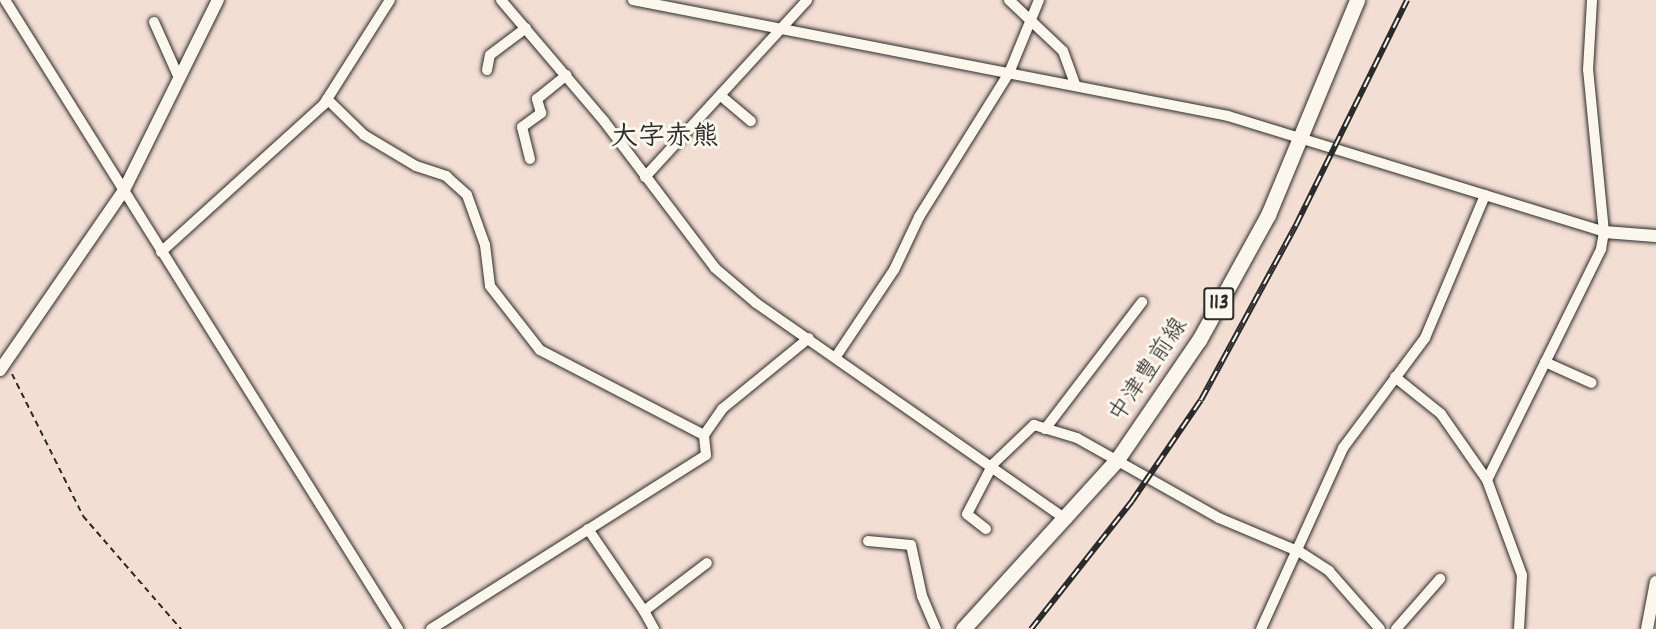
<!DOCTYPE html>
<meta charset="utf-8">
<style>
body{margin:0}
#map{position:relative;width:1656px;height:629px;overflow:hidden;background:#f3ded4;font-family:Dekko,"Klee One",sans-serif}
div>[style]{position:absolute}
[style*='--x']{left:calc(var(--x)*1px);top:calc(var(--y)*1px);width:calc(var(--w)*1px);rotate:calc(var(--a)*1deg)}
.path>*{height:2px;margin-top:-1px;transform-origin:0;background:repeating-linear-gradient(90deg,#2b2b2b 0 6px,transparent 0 10.5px)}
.roads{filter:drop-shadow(0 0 2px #2b2b2b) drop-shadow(0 0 2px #2b2b2b)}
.minor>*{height:10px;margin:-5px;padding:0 5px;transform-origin:5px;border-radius:5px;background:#fbf7ec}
.tertiary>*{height:12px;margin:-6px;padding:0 6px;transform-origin:6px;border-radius:6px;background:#fbf7ec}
.primary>*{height:15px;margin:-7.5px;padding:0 7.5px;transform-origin:7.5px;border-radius:7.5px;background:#fbf7ec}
.rail>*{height:6px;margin-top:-3px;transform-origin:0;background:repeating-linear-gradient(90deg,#fbf7ec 0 11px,#2b2b2b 0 22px);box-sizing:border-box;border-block:2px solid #2b2b2b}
span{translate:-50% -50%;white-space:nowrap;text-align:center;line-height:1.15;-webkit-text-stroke:6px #fbf7ec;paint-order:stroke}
.shield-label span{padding:2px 4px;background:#fbf7ec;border:2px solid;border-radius:4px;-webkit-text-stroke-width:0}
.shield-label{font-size:22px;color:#2b2b2b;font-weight:700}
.street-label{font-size:24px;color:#2b2b2b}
.quarter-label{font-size:27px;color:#2b2b2b;font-weight:700}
</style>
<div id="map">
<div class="path">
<div style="--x:12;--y:374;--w:159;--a:63.4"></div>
<div style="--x:83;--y:516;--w:150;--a:49.1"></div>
</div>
<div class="roads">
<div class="minor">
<div style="--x:5;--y:0;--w:742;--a:58"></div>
<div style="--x:501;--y:0;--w:159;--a:49.6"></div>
<div style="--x:604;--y:121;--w:184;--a:52.9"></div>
<div style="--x:715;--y:268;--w:54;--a:40.5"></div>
<div style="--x:756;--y:303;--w:379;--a:34.9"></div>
<div style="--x:633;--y:0;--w:606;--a:11.03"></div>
<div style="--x:1228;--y:116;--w:393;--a:17.1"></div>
<div style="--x:1009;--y:0;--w:74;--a:43.4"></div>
<div style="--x:1063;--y:51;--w:35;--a:70"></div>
<div style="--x:154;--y:22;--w:61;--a:65.9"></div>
<div style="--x:487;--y:70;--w:15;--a:-79"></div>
<div style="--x:490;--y:55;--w:45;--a:-36.9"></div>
<div style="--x:721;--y:96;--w:39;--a:40"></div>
<div style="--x:327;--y:99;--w:52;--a:44.2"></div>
<div style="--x:364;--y:135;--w:61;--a:30.8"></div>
<div style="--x:416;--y:166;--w:32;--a:18"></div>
<div style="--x:446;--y:176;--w:28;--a:42"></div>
<div style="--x:467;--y:195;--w:53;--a:70.2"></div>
<div style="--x:485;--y:245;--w:41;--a:83"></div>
<div style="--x:490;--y:286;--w:81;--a:52"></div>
<div style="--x:540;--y:350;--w:185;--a:27.4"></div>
<div style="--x:530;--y:159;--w:33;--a:-104"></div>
<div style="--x:522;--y:127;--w:24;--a:-36"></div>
<div style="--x:541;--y:113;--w:15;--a:-106"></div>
<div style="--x:537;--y:99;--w:38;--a:-39"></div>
<div style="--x:645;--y:177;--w:240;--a:-47.5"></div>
<div style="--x:161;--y:252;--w:220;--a:-42.2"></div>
<div style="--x:324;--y:104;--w:123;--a:-57.6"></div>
<div style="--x:837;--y:355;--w:102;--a:-56.2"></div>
<div style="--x:894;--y:270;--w:59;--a:-64.7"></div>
<div style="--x:919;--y:217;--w:170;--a:-58"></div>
<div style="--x:1009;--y:73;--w:79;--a:-67.7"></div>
<div style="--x:1545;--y:362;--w:51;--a:24.1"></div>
<div style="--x:1395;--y:377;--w:59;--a:38.8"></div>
<div style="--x:1441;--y:414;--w:80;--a:55.1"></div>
<div style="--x:1487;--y:480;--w:101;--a:69.8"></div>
<div style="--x:1522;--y:575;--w:54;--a:93.2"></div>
<div style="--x:1045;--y:429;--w:160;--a:-52.6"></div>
<div style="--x:1487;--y:480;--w:258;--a:-63.7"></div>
<div style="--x:1601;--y:249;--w:17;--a:-80"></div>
<div style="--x:1604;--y:232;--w:163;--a:-95.6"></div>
<div style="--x:1588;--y:70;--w:70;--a:-86.7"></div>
<div style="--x:588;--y:529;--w:99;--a:55.7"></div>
<div style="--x:644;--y:611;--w:79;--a:-37.3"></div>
<div style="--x:986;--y:529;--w:24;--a:-142"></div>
<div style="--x:967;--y:514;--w:56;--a:-62.5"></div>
<div style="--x:993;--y:464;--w:57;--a:-43.6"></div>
<div style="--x:1034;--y:425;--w:45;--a:16.8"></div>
<div style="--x:1077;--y:438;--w:163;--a:29.4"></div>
<div style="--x:1219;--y:518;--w:88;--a:22.8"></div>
<div style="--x:1300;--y:552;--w:35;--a:33"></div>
<div style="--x:1329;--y:571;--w:77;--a:48.7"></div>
<div style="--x:868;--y:541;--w:43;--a:5.3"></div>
<div style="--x:911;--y:545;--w:52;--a:77.8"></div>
<div style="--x:922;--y:596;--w:36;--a:67"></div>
<div style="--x:644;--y:611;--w:21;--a:61"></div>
<div style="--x:431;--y:629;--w:325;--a:-32.3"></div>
<div style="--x:706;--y:455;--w:20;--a:-96"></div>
<div style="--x:704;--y:435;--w:32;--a:-55"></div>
<div style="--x:722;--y:409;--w:112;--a:-39.2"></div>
<div style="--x:1261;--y:629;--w:199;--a:-65.6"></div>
<div style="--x:1343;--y:448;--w:137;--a:-53.3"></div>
<div style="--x:1425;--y:338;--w:155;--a:-67.2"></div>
<div style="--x:1396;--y:629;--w:67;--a:-48.7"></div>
</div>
<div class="tertiary">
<div style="--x:1604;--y:232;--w:52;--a:4.4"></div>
<div style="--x:0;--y:370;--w:216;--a:-55.4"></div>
<div style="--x:123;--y:192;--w:214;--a:-63.7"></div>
<div style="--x:1647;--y:629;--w:48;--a:-79.2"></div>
</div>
<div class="primary">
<div style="--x:963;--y:629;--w:227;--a:-47.7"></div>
<div style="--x:1116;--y:461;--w:147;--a:-55.6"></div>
<div style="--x:1199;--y:340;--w:143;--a:-61.1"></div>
<div style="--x:1268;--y:215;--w:233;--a:-67.5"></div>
</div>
</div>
<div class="rail">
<div style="--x:1031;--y:629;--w:163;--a:-51.7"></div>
<div style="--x:1132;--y:501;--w:122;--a:-55.7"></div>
<div style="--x:1201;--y:400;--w:199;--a:-61.5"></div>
<div style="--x:1296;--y:225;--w:251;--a:-63.7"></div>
</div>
<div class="shield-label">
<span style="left:1219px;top:304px">113</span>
</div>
<div class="street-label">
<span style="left:1150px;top:371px;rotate:-56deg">中津豊前線</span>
</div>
<div class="quarter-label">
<span style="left:665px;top:139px">大字赤熊</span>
</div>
</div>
